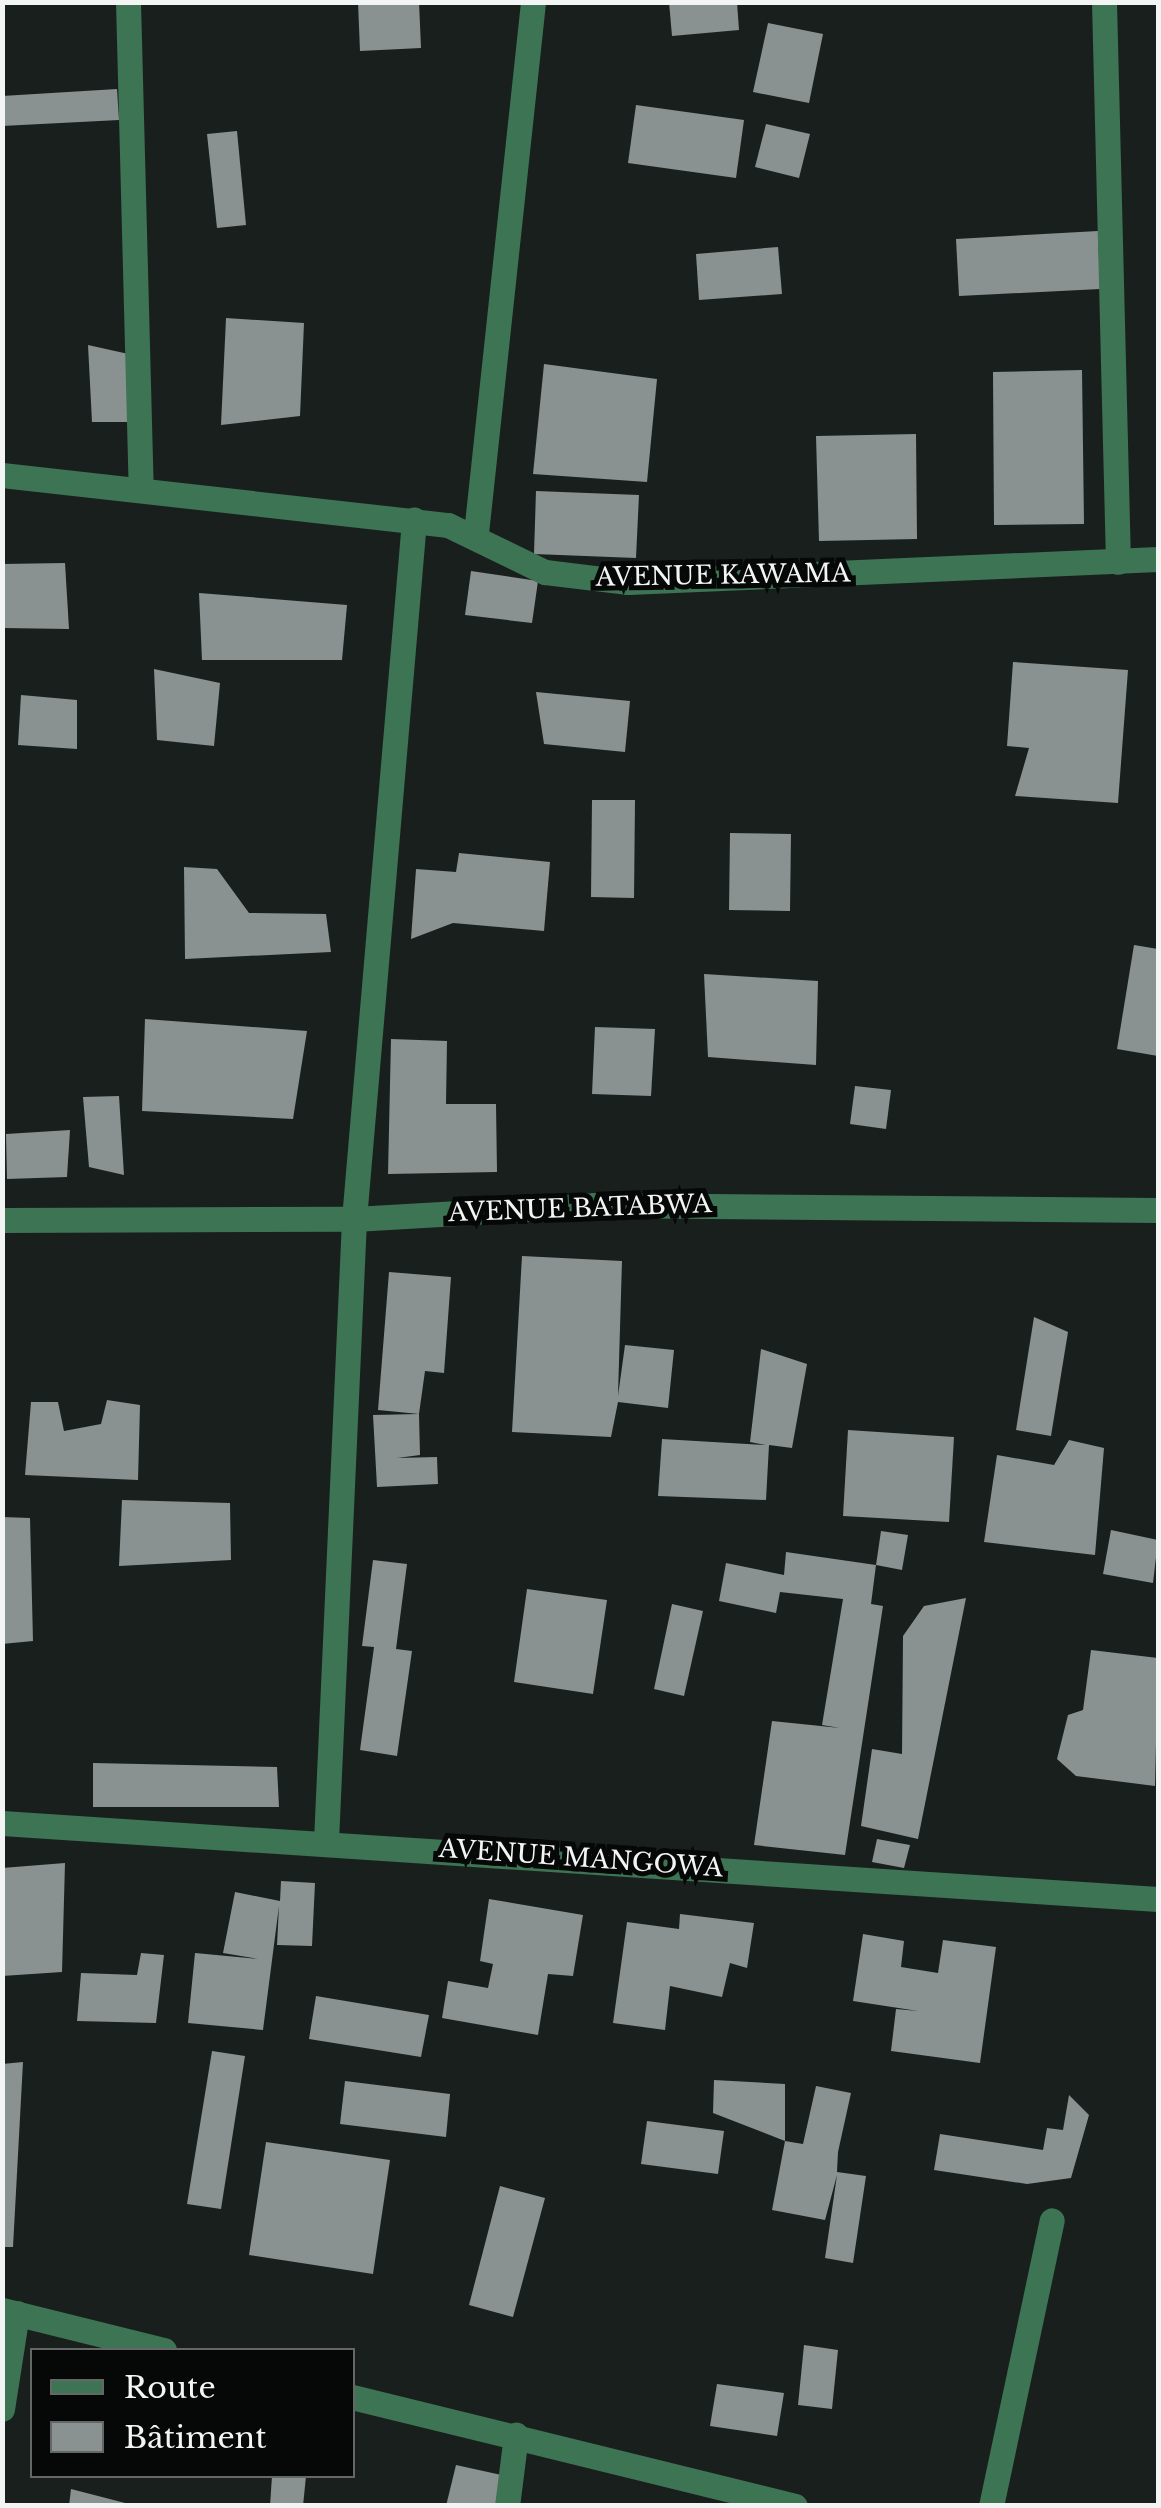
<!DOCTYPE html>
<meta charset="utf-8">
<style>
body{margin:0}
#map{position:relative;width:1161px;height:2508px;overflow:hidden;background:#191f1d;font-family:"Libre Baskerville",serif}
div>[style]{position:absolute}
[style*='--x']{left:calc(var(--x)*1px);top:calc(var(--y)*1px);width:calc(var(--w)*1px);rotate:calc(var(--a)*1deg)}
.building>*{inset:0;background:#8a9191}
.minor>*{height:25px;margin:-12.5px;padding:0 12.5px;transform-origin:12.5px;border-radius:12.5px;background:#3d7453}
span{translate:-50% -50%;white-space:nowrap;text-align:center;line-height:1.15;-webkit-text-stroke:10px #060807;paint-order:stroke}
.street-label{font-size:25px;color:#f2f5f4}
.frame{position:absolute;inset:0;border:5px solid #f2f5f4;pointer-events:none}
.legend{position:absolute;left:30px;top:2348px;width:325px;height:130px;box-sizing:border-box;background:#060807;border:2px solid #646766;margin:0;padding:12px 18px;list-style:none;font-size:30px;color:#f2f5f4}
.legend li{display:flex;align-items:center;gap:20px;height:50px}
.legend b{width:50px;border:2px solid #646766}
</style>
<div id="map">
<div class="building">
<div style="clip-path:polygon(358px 2px,419px 2px,421px 48px,360px 51px)"></div>
<div style="clip-path:polygon(669px 2px,737px 2px,739px 30px,672px 36px)"></div>
<div style="clip-path:polygon(768px 23px,823px 34px,809px 103px,753px 92px)"></div>
<div style="clip-path:polygon(117px 89px,119px 120px,2px 126px,2px 96px)"></div>
<div style="clip-path:polygon(636px 105px,744px 120px,736px 178px,628px 163px)"></div>
<div style="clip-path:polygon(766px 124px,810px 134px,799px 178px,755px 167px)"></div>
<div style="clip-path:polygon(237px 131px,246px 225px,217px 228px,207px 134px)"></div>
<div style="clip-path:polygon(1098px 231px,1100px 289px,959px 296px,956px 239px)"></div>
<div style="clip-path:polygon(778px 247px,782px 294px,699px 300px,696px 254px)"></div>
<div style="clip-path:polygon(226px 318px,304px 323px,300px 416px,221px 425px)"></div>
<div style="clip-path:polygon(88px 345px,133px 355px,131px 422px,92px 422px)"></div>
<div style="clip-path:polygon(544px 364px,657px 379px,647px 482px,533px 474px)"></div>
<div style="clip-path:polygon(1082px 370px,1084px 524px,994px 525px,993px 372px)"></div>
<div style="clip-path:polygon(916px 434px,917px 539px,819px 541px,816px 436px)"></div>
<div style="clip-path:polygon(536px 491px,639px 495px,636px 558px,534px 554px)"></div>
<div style="clip-path:polygon(65px 563px,69px 629px,2px 628px,2px 564px)"></div>
<div style="clip-path:polygon(471px 571px,538px 581px,532px 623px,465px 615px)"></div>
<div style="clip-path:polygon(199px 593px,347px 605px,342px 660px,202px 660px)"></div>
<div style="clip-path:polygon(1013px 662px,1128px 670px,1118px 803px,1015px 796px,1029px 748px,1007px 746px)"></div>
<div style="clip-path:polygon(154px 669px,220px 683px,214px 746px,157px 740px)"></div>
<div style="clip-path:polygon(536px 692px,630px 701px,625px 752px,544px 744px)"></div>
<div style="clip-path:polygon(21px 695px,77px 700px,77px 749px,18px 745px)"></div>
<div style="clip-path:polygon(592px 800px,635px 800px,634px 898px,591px 897px)"></div>
<div style="clip-path:polygon(730px 833px,791px 834px,790px 911px,729px 910px)"></div>
<div style="clip-path:polygon(459px 853px,550px 862px,544px 931px,453px 923px,411px 939px,416px 869px,456px 872px)"></div>
<div style="clip-path:polygon(184px 867px,217px 869px,249px 913px,326px 914px,331px 952px,185px 959px)"></div>
<div style="clip-path:polygon(1134px 945px,1158px 949px,1158px 1056px,1117px 1049px)"></div>
<div style="clip-path:polygon(704px 974px,818px 981px,816px 1065px,708px 1057px)"></div>
<div style="clip-path:polygon(145px 1019px,307px 1031px,293px 1119px,142px 1111px)"></div>
<div style="clip-path:polygon(595px 1027px,655px 1029px,651px 1096px,592px 1094px)"></div>
<div style="clip-path:polygon(391px 1039px,447px 1041px,446px 1104px,496px 1104px,497px 1172px,388px 1174px)"></div>
<div style="clip-path:polygon(855px 1086px,891px 1090px,886px 1129px,850px 1124px)"></div>
<div style="clip-path:polygon(119px 1096px,124px 1175px,89px 1167px,83px 1097px)"></div>
<div style="clip-path:polygon(70px 1130px,67px 1177px,7px 1179px,6px 1134px)"></div>
<div style="clip-path:polygon(522px 1256px,622px 1261px,618px 1396px,625px 1345px,674px 1350px,668px 1408px,618px 1402px,611px 1437px,512px 1432px)"></div>
<div style="clip-path:polygon(389px 1272px,451px 1277px,444px 1373px,425px 1371px,419px 1414px,378px 1410px)"></div>
<div style="clip-path:polygon(1034px 1317px,1068px 1332px,1051px 1436px,1016px 1430px)"></div>
<div style="clip-path:polygon(761px 1349px,807px 1364px,792px 1448px,769px 1445px,766px 1500px,658px 1496px,662px 1439px,766px 1445px,750px 1442px)"></div>
<div style="clip-path:polygon(107px 1400px,140px 1405px,138px 1480px,25px 1475px,31px 1402px,58px 1402px,64px 1431px,101px 1424px)"></div>
<div style="clip-path:polygon(419px 1414px,420px 1455px,397px 1458px,437px 1457px,438px 1484px,377px 1487px,373px 1415px)"></div>
<div style="clip-path:polygon(848px 1430px,954px 1437px,949px 1522px,843px 1516px)"></div>
<div style="clip-path:polygon(1069px 1440px,1104px 1448px,1095px 1555px,984px 1542px,997px 1455px,1054px 1465px)"></div>
<div style="clip-path:polygon(122px 1500px,230px 1503px,231px 1560px,119px 1566px)"></div>
<div style="clip-path:polygon(2px 1517px,30px 1518px,33px 1641px,2px 1644px)"></div>
<div style="clip-path:polygon(1111px 1530px,1158px 1540px,1153px 1583px,1103px 1574px)"></div>
<div style="clip-path:polygon(881px 1531px,908px 1535px,902px 1570px,876px 1565px)"></div>
<div style="clip-path:polygon(786px 1552px,876px 1565px,871px 1604px,883px 1606px,845px 1855px,754px 1845px,772px 1721px,840px 1728px,822px 1725px,843px 1599px,780px 1592px,776px 1613px,719px 1601px,726px 1563px,784px 1575px)"></div>
<div style="clip-path:polygon(373px 1560px,407px 1564px,396px 1649px,412px 1651px,397px 1756px,360px 1750px,374px 1647px,362px 1646px)"></div>
<div style="clip-path:polygon(527px 1589px,607px 1600px,593px 1694px,514px 1682px)"></div>
<div style="clip-path:polygon(966px 1598px,918px 1839px,861px 1826px,872px 1749px,902px 1754px,903px 1636px,924px 1606px)"></div>
<div style="clip-path:polygon(672px 1604px,703px 1611px,684px 1696px,654px 1689px)"></div>
<div style="clip-path:polygon(1091px 1650px,1158px 1658px,1155px 1786px,1076px 1776px,1057px 1759px,1068px 1715px,1083px 1710px)"></div>
<div style="clip-path:polygon(93px 1763px,277px 1767px,279px 1807px,93px 1807px)"></div>
<div style="clip-path:polygon(877px 1839px,910px 1845px,904px 1868px,872px 1862px)"></div>
<div style="clip-path:polygon(65px 1863px,62px 1972px,2px 1976px,2px 1868px)"></div>
<div style="clip-path:polygon(281px 1881px,315px 1883px,312px 1946px,277px 1945px,279px 1906px,263px 2030px,188px 2023px,195px 1953px,259px 1959px,223px 1953px,235px 1892px,280px 1901px)"></div>
<div style="clip-path:polygon(489px 1899px,583px 1915px,573px 1976px,548px 1974px,538px 2035px,442px 2018px,448px 1981px,488px 1988px,493px 1964px,480px 1961px)"></div>
<div style="clip-path:polygon(680px 1914px,754px 1923px,747px 1968px,730px 1963px,722px 1997px,670px 1986px,665px 2030px,613px 2023px,627px 1922px,679px 1929px)"></div>
<div style="clip-path:polygon(863px 1934px,904px 1941px,901px 1967px,938px 1973px,943px 1940px,996px 1947px,980px 2063px,891px 2051px,896px 2009px,918px 2011px,853px 2001px)"></div>
<div style="clip-path:polygon(141px 1953px,164px 1955px,156px 2023px,77px 2021px,81px 1973px,137px 1975px)"></div>
<div style="clip-path:polygon(316px 1996px,429px 2015px,421px 2057px,309px 2039px)"></div>
<div style="clip-path:polygon(212px 2051px,245px 2056px,221px 2209px,187px 2204px)"></div>
<div style="clip-path:polygon(23px 2062px,13px 2247px,2px 2247px,2px 2064px)"></div>
<div style="clip-path:polygon(714px 2080px,785px 2084px,785px 2141px,713px 2113px)"></div>
<div style="clip-path:polygon(345px 2081px,450px 2094px,446px 2137px,340px 2124px)"></div>
<div style="clip-path:polygon(816px 2086px,851px 2093px,838px 2152px,837px 2172px,866px 2176px,853px 2263px,825px 2258px,837px 2175px,825px 2220px,772px 2210px,785px 2141px,803px 2144px)"></div>
<div style="clip-path:polygon(1069px 2095px,1089px 2115px,1071px 2178px,1027px 2184px,934px 2170px,940px 2134px,1043px 2150px,1047px 2128px,1063px 2130px)"></div>
<div style="clip-path:polygon(647px 2121px,724px 2131px,718px 2174px,641px 2164px)"></div>
<div style="clip-path:polygon(266px 2142px,390px 2160px,373px 2274px,249px 2255px)"></div>
<div style="clip-path:polygon(500px 2186px,545px 2198px,513px 2317px,469px 2305px)"></div>
<div style="clip-path:polygon(804px 2345px,838px 2350px,832px 2409px,798px 2405px)"></div>
<div style="clip-path:polygon(717px 2384px,784px 2393px,777px 2436px,710px 2426px)"></div>
<div style="clip-path:polygon(456px 2465px,506px 2476px,499px 2506px,446px 2506px)"></div>
<div style="clip-path:polygon(272px 2476px,306px 2476px,303px 2506px,270px 2506px)"></div>
<div style="clip-path:polygon(71px 2489px,129px 2504px,129px 2506px,69px 2506px)"></div>
</div>
<div class="minor">
<div style="--x:128;--y:2;--w:486;--a:88.5"></div>
<div style="--x:1104;--y:2;--w:560;--a:88.57"></div>
<div style="--x:2;--y:475;--w:449;--a:6.4"></div>
<div style="--x:448;--y:525;--w:108;--a:25.9"></div>
<div style="--x:545;--y:572;--w:84;--a:6.9"></div>
<div style="--x:628;--y:582;--w:530;--a:-2.48"></div>
<div style="--x:476;--y:533;--w:534;--a:-83.87"></div>
<div style="--x:2;--y:1220;--w:352;--a:-0.2"></div>
<div style="--x:354;--y:1219;--w:240;--a:-3.3"></div>
<div style="--x:594;--y:1205;--w:564;--a:0.51"></div>
<div style="--x:2;--y:1823;--w:1158;--a:3.76"></div>
<div style="--x:326;--y:1841;--w:623;--a:-87.42"></div>
<div style="--x:354;--y:1219;--w:702;--a:-85.09"></div>
<div style="--x:2;--y:2310;--w:167;--a:13.9"></div>
<div style="--x:352;--y:2397;--w:456;--a:13.8"></div>
<div style="--x:2;--y:2409;--w:97;--a:-81.1"></div>
<div style="--x:507;--y:2506;--w:72;--a:-82.8"></div>
<div style="--x:991;--y:2506;--w:292;--a:-78"></div>
</div>
<div class="street-label">
<span style="left:723px;top:576px;rotate:-1deg">AVENUE KAWAMA</span>
<span style="left:580px;top:1209px;rotate:-2deg">AVENUE BATABWA</span>
<span style="left:581px;top:1859px;rotate:4deg">AVENUE MANGOWA</span>
</div>
<div class="frame"></div>
<ul class="legend">
<li><b style="height:12px;background:#3d7453"></b>Route</li>
<li><b style="height:28px;background:#8a9191"></b>Bâtiment</li>
</ul>
</div>
